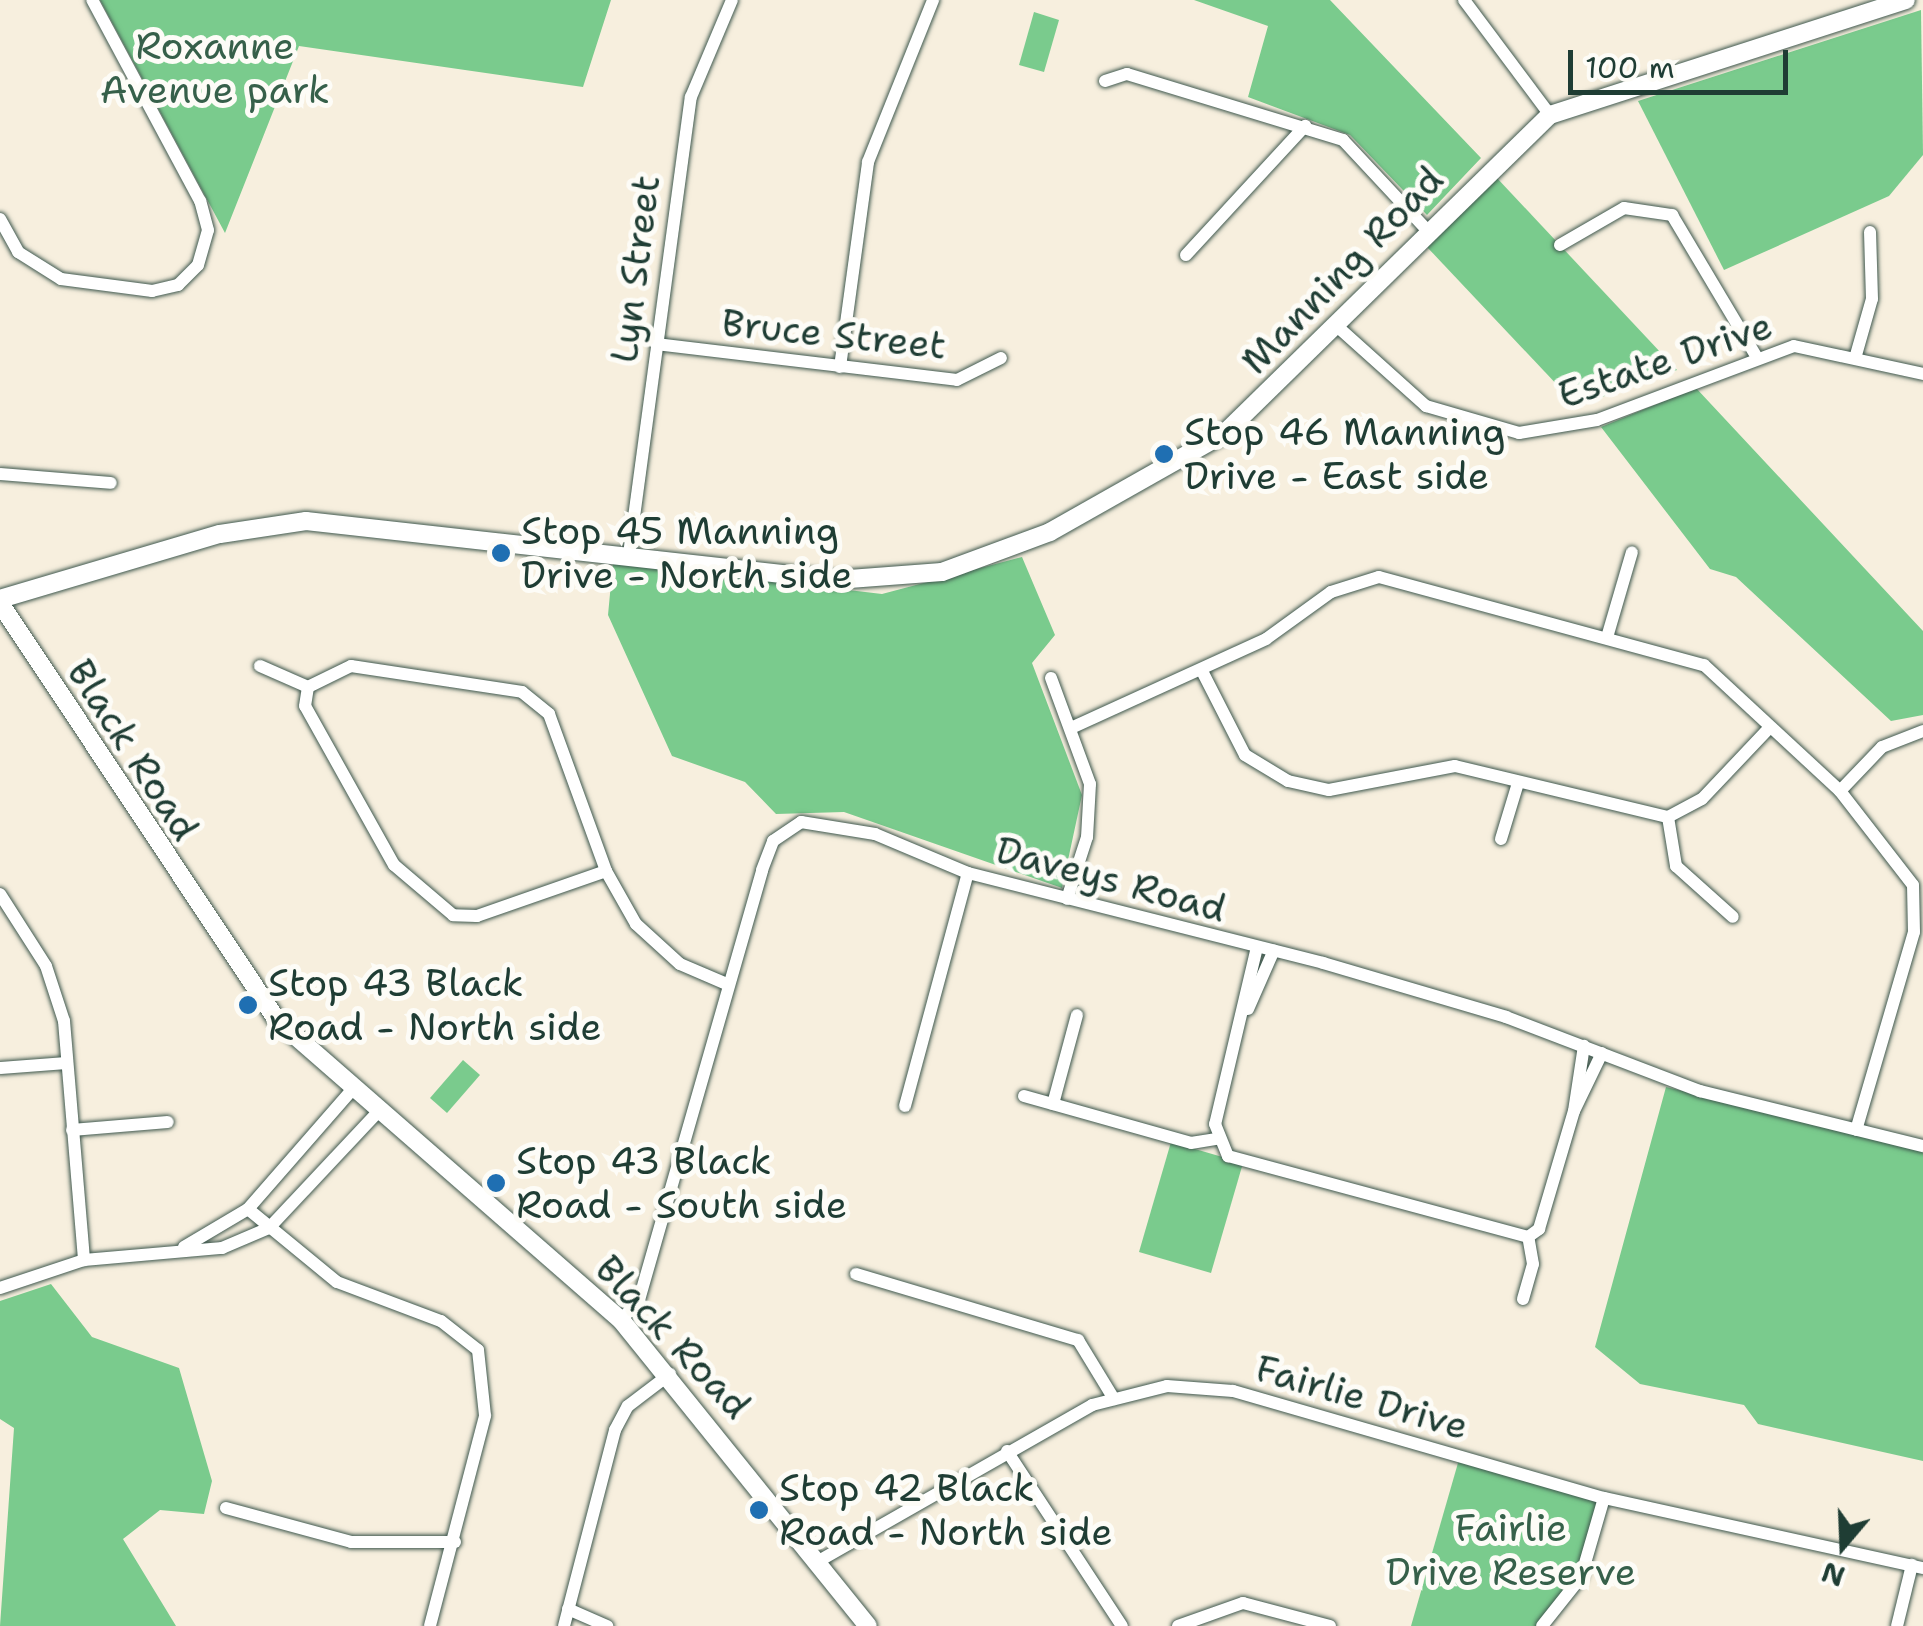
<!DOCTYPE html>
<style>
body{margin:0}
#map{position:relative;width:1923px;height:1626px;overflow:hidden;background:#f7efde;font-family:"Shantell Sans",sans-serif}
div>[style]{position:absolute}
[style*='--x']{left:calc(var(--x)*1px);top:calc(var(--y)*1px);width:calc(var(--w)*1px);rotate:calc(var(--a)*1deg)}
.green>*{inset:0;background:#7acb8d}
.roads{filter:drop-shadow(0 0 2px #3f584e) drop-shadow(0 0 2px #3f584e)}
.street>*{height:12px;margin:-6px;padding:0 6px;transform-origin:6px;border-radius:6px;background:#fff}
.secondary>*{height:18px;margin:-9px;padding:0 9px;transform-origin:9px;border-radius:9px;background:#fff}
.dots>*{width:28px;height:28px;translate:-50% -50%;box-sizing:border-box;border:5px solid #fdfcf7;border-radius:50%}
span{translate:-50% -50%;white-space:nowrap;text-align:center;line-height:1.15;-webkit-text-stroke:10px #fdfcf7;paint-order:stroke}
.park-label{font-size:38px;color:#36604a}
.street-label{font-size:38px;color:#1f3d34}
.poi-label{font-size:38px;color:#1f3d34}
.left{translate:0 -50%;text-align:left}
.north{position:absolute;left:1793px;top:1496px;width:100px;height:100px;-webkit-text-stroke:8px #fdfcf7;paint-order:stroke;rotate:199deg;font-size:28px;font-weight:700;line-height:40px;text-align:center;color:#1f3d34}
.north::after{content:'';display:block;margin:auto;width:35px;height:45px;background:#1f3d34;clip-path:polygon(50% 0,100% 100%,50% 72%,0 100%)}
.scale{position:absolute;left:1568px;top:50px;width:220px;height:45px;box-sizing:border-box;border:5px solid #1f3d34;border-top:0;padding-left:12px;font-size:30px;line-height:35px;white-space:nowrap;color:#1f3d34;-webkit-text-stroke:8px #fdfcf7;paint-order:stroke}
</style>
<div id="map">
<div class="green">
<div style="clip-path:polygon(100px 0,611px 0,583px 87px,299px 46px,225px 233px)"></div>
<div style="clip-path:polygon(1194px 0,1330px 0,1481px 158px,1427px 215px,1350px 135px,1248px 97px,1268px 26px)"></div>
<div style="clip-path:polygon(1921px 10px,1923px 155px,1889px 196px,1724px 270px,1638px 101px)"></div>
<div style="clip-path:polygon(1034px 12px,1059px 20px,1044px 72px,1019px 65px)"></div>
<div style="clip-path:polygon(1496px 177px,1677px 370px,1577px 406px,1427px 247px)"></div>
<div style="clip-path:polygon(1696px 388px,1923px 631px,1923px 715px,1891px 721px,1736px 577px,1710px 569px,1601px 427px)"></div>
<div style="clip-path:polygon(1022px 557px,1055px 635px,1032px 663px,1082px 795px,1062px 888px,844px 812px,776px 814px,745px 782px,672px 756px,608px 615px,613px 562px,882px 594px)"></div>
<div style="clip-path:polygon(463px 1060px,480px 1075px,447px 1113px,430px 1098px)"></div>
<div style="clip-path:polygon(1666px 1087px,1923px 1148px,1923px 1461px,1758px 1424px,1744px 1405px,1640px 1384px,1595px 1347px)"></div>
<div style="clip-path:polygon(1171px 1142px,1243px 1163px,1211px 1273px,1139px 1252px)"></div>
<div style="clip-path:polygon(51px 1284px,92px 1337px,179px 1368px,212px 1481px,204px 1514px,160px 1510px,123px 1539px,176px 1626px,0 1626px,14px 1428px,0 1419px,0 1301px)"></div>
<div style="clip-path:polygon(1460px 1456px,1604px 1498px,1581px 1578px,1542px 1626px,1411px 1626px)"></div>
</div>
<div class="roads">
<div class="street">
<div style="--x:1464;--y:0;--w:144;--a:53.2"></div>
<div style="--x:1105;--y:81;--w:23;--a:-18"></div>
<div style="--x:1127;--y:74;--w:226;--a:17"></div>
<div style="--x:1343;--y:140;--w:123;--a:47"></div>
<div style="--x:0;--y:219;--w:38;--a:61"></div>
<div style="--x:18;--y:252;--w:51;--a:32.1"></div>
<div style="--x:61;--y:279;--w:92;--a:7.5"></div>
<div style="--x:152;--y:291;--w:27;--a:-13"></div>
<div style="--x:178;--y:285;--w:28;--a:-45"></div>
<div style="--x:198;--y:265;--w:36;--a:-74"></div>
<div style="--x:208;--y:230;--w:30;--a:-105"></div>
<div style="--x:200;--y:201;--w:228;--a:-118.2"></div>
<div style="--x:1560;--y:245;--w:74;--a:-30"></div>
<div style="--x:1624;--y:208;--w:49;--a:8.3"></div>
<div style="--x:1672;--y:215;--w:164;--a:59.2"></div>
<div style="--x:1186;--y:255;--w:176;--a:-47.3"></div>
<div style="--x:1339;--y:328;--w:117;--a:41.9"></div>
<div style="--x:1426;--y:406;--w:97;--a:16.2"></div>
<div style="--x:1519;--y:433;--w:79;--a:-9.5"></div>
<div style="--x:1597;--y:420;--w:210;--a:-20.6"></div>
<div style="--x:1794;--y:346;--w:132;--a:12.2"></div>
<div style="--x:656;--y:344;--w:303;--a:6.8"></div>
<div style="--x:957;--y:380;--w:49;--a:-26.6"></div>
<div style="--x:1856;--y:355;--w:58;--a:-74.1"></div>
<div style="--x:1872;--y:299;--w:67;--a:-91.7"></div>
<div style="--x:840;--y:367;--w:207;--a:-82.2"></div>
<div style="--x:868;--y:162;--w:175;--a:-68.1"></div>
<div style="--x:0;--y:474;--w:111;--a:4.6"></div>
<div style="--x:629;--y:554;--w:461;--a:-82.3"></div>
<div style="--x:691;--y:97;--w:105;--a:-67.1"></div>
<div style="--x:1608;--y:634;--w:85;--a:-73.7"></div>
<div style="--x:260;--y:666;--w:52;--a:23.6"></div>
<div style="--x:1202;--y:671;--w:94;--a:62.9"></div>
<div style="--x:1245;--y:755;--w:50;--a:31.2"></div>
<div style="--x:1288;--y:781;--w:42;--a:12.4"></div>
<div style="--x:1329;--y:790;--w:128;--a:-10.8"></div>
<div style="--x:1455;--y:766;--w:219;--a:13.5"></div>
<div style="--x:1668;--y:817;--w:38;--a:-28"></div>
<div style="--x:1702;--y:799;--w:99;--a:-46.6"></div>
<div style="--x:1051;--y:678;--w:113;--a:69.8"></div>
<div style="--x:1090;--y:784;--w:53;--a:93.2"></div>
<div style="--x:1087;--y:837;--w:65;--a:107.9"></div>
<div style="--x:1071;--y:728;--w:214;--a:-24.5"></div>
<div style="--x:1266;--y:639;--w:80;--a:-35.9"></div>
<div style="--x:1331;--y:592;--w:50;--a:-17.4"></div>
<div style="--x:1379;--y:577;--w:337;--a:15.2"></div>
<div style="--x:1704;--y:665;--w:185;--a:42.8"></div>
<div style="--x:1840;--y:791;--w:119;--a:52.2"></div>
<div style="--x:1913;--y:885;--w:47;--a:88.8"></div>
<div style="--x:1914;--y:932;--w:206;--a:106.3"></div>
<div style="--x:1840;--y:791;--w:61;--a:-46.3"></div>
<div style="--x:1882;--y:747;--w:44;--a:-21.3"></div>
<div style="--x:1668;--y:817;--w:50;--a:80.7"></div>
<div style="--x:1676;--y:866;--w:76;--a:41.8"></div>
<div style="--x:1501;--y:839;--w:59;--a:-73.1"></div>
<div style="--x:606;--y:871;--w:137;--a:160.8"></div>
<div style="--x:477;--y:916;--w:24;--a:-178"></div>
<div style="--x:453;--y:915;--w:77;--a:-139.7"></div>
<div style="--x:394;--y:865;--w:182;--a:-119.2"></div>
<div style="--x:305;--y:706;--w:19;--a:-81"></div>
<div style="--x:308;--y:687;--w:48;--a:-26"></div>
<div style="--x:351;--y:666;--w:173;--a:8.6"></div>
<div style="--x:522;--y:692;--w:35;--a:39"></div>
<div style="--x:549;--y:714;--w:167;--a:70"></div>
<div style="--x:606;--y:871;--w:61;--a:60.5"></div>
<div style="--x:636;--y:924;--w:59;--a:42.3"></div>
<div style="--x:680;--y:964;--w:53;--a:23.2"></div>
<div style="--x:0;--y:894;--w:85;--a:57.4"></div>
<div style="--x:46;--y:966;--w:58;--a:71.9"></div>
<div style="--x:64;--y:1021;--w:240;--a:85.2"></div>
<div style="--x:1257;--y:947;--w:182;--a:103.3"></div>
<div style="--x:1215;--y:1124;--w:35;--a:68"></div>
<div style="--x:1228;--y:1156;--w:311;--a:15.1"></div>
<div style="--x:1528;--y:1237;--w:14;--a:-36"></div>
<div style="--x:1539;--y:1229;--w:123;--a:-73.5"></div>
<div style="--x:1574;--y:1111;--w:66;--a:-81.3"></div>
<div style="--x:1248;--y:1009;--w:64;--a:-66.2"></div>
<div style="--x:0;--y:1068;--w:67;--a:-4.3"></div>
<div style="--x:1024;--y:1096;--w:173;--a:15.7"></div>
<div style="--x:1191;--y:1143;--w:26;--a:-9"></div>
<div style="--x:1053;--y:1104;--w:92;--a:-74.9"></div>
<div style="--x:905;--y:1106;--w:241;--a:-74.9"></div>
<div style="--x:1575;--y:1109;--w:62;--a:-64.3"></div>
<div style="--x:72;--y:1130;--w:96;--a:-4.8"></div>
<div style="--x:248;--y:1209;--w:115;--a:39.4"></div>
<div style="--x:337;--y:1282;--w:111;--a:20.6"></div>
<div style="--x:441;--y:1321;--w:47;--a:38.1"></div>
<div style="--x:478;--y:1350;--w:66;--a:83.9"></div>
<div style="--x:485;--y:1416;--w:217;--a:104.7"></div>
<div style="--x:184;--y:1247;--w:74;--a:-30.7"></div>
<div style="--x:248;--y:1209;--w:155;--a:-48.9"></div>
<div style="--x:856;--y:1274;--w:232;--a:16.6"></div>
<div style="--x:1078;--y:1340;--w:69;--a:58.6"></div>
<div style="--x:0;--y:1288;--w:89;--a:-18.4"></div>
<div style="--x:84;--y:1260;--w:139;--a:-5"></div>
<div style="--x:222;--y:1248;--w:51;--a:-23.1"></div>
<div style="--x:269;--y:1228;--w:156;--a:-46.8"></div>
<div style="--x:1523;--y:1299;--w:36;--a:-74"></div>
<div style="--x:1533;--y:1264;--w:27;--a:-100"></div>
<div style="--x:621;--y:1320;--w:27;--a:-48"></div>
<div style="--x:639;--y:1300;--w:447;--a:-74"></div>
<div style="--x:762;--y:870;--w:31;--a:-69"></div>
<div style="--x:773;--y:841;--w:34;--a:-34"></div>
<div style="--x:801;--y:822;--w:75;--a:9.2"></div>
<div style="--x:875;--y:834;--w:101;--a:22.8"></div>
<div style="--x:968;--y:873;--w:366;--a:14.2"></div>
<div style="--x:1323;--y:963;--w:191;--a:16.4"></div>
<div style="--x:1506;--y:1017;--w:208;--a:20.9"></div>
<div style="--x:1700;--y:1091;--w:230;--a:13.9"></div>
<div style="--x:1007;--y:1451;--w:209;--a:56.7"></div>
<div style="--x:226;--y:1508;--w:130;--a:15.2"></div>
<div style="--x:351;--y:1542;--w:104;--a:0"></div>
<div style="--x:817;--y:1562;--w:317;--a:-29.7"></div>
<div style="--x:1092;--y:1405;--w:77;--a:-14.2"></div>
<div style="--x:1167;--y:1386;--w:66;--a:4.3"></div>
<div style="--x:1233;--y:1391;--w:386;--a:16.1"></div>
<div style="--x:1604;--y:1498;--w:327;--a:12.4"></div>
<div style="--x:568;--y:1609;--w:43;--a:23.6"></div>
<div style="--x:564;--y:1626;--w:203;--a:-75.4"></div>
<div style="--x:615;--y:1430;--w:27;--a:-62"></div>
<div style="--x:628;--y:1406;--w:53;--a:-37.3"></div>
<div style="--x:1178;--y:1626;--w:69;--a:-19.5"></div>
<div style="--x:1243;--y:1603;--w:90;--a:14.8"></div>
<div style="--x:1542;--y:1626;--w:63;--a:-51.5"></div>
<div style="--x:1581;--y:1577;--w:82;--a:-73.8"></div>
<div style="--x:1897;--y:1626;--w:63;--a:-76.2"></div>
</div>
<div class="secondary">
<div style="--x:0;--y:599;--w:229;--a:-16.5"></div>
<div style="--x:220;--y:534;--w:87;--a:-8.6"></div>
<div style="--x:306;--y:521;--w:533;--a:6.35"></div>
<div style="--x:836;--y:580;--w:106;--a:-4.3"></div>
<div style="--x:942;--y:572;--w:115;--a:-20.3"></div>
<div style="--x:1050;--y:532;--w:201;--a:-29.5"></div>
<div style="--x:1225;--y:433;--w:455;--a:-44.4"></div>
<div style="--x:1550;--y:115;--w:374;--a:-17.9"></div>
<div style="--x:0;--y:603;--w:501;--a:56.41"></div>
<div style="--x:277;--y:1020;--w:456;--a:41.1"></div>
<div style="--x:621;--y:1320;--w:393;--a:51.1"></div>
</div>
</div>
<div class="dots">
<div style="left:1164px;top:454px;background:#1f6fb2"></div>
<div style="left:501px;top:553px;background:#1f6fb2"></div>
<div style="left:248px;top:1005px;background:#1f6fb2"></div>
<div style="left:496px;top:1183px;background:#1f6fb2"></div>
<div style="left:759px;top:1510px;background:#1f6fb2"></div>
</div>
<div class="park-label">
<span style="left:215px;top:68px">Roxanne<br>Avenue park</span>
<span style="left:1511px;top:1550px">Fairlie<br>Drive Reserve</span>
</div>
<div class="street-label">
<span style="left:635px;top:269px;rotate:-83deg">Lyn Street</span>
<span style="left:1342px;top:270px;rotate:-46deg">Manning Road</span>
<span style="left:834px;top:334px;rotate:6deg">Bruce Street</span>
<span style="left:1665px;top:360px;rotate:-19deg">Estate Drive</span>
<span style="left:133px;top:750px;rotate:57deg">Black Road</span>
<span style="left:1111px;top:879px;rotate:15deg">Daveys Road</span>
<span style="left:673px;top:1337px;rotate:47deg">Black Road</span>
<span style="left:1362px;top:1397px;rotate:16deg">Fairlie Drive</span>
</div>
<div class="poi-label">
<span class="left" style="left:1184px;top:454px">Stop 46 Manning<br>Drive - East side</span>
<span class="left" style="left:521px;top:553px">Stop 45 Manning<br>Drive - North side</span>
<span class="left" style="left:268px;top:1005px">Stop 43 Black<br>Road - North side</span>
<span class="left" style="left:516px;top:1183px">Stop 43 Black<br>Road - South side</span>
<span class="left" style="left:779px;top:1510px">Stop 42 Black<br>Road - North side</span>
</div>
<div class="north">N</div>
<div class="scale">100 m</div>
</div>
